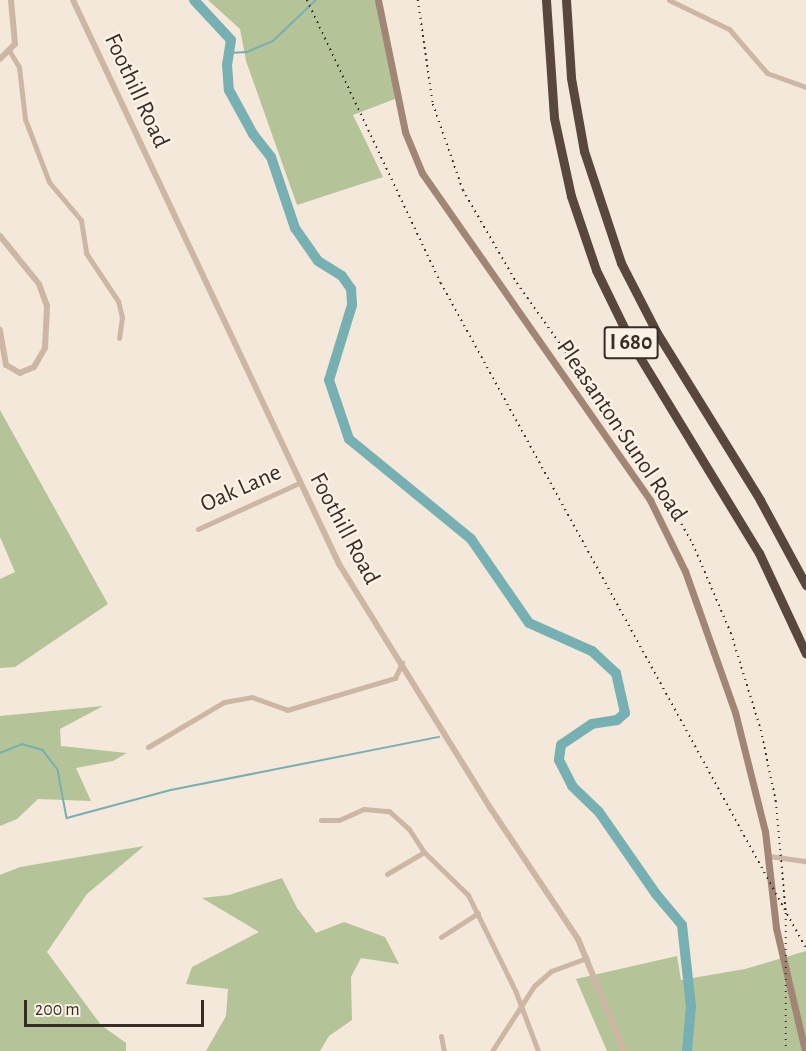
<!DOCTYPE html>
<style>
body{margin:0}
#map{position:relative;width:806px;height:1051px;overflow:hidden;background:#f4e8da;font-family:"Alegreya Sans",sans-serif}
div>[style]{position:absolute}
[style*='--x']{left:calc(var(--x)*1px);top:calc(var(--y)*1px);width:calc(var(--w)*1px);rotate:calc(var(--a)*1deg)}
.green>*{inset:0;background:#b5c498}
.stream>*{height:1.5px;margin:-0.75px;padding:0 0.75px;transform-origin:0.75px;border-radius:0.75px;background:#76b0b3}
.river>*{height:10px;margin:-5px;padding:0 5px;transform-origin:5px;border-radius:5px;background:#76b0b3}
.minor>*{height:5px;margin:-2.5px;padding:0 2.5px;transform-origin:2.5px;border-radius:2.5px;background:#cdb7a4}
.tertiary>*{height:6px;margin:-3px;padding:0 3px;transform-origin:3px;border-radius:3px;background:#cdb7a4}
.secondary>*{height:7px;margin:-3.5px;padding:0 3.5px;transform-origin:3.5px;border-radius:3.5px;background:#a18676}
.motorway>*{height:9px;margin:-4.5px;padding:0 4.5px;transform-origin:4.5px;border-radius:4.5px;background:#59463d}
.rail>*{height:1.5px;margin-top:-0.75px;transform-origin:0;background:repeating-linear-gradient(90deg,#382c27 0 1.5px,transparent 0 6px)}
span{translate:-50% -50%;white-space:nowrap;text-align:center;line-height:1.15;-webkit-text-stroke:4.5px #fbf2e6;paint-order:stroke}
.shield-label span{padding:2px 4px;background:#fbf2e6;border:2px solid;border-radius:4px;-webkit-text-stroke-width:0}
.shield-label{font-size:22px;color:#382c27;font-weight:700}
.street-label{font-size:24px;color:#382c27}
.scale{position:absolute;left:24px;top:1000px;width:180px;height:27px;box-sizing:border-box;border:3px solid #382c27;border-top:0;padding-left:8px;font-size:18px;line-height:21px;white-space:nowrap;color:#382c27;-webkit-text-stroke:4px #fbf2e6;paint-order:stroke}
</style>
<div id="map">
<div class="green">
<div style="clip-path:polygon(208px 0,381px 0,400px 97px,353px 115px,383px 177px,297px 205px,246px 61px,240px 29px)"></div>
<div style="clip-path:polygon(0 410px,108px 604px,15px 667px,0 668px,0 579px,15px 572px,0 537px)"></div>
<div style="clip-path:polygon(103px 706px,60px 729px,61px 746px,127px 753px,113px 761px,76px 768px,91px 801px,38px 799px,17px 819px,0 826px,0 716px)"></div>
<div style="clip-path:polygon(144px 846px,87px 894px,47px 952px,101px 1025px,126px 1043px,126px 1051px,0 1051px,0 875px,20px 867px)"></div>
<div style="clip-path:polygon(282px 878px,297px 908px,316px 933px,344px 922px,385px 937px,399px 964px,361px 958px,351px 977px,352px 1020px,329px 1036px,320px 1051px,206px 1051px,226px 1016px,228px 989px,186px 984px,192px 967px,259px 932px,202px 898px,229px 895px)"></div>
<div style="clip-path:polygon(806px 951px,806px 1051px,607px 1051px,576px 979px,677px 956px,681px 980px,745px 969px)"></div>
</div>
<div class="stream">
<div style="--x:229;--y:53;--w:18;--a:-3"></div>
<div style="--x:247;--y:52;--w:28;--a:-23"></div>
<div style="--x:273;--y:41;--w:59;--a:-43.6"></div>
<div style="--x:0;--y:753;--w:24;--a:-22"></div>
<div style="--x:22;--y:744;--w:22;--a:16"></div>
<div style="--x:43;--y:750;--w:25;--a:53"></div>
<div style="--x:58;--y:770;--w:49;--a:79.4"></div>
<div style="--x:67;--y:818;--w:108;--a:-15.1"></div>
<div style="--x:171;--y:790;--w:273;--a:-11.2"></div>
</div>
<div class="river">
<div style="--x:194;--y:0;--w:54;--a:47.2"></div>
<div style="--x:231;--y:40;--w:24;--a:99"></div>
<div style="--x:227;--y:64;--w:26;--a:86"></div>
<div style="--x:229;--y:90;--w:50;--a:61.4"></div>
<div style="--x:253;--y:134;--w:29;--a:52"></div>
<div style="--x:271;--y:157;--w:75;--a:71.3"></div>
<div style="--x:295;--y:228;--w:40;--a:55.1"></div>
<div style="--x:318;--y:261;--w:28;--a:32"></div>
<div style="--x:342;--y:276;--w:16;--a:55"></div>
<div style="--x:351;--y:289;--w:16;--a:86"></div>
<div style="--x:352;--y:305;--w:78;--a:107"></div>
<div style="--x:329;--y:380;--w:62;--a:71.3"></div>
<div style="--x:349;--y:439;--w:158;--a:39.3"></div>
<div style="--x:471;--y:539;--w:102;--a:55.4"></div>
<div style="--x:529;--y:623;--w:69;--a:24"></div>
<div style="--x:592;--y:651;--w:33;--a:43"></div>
<div style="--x:616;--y:673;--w:41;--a:77.3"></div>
<div style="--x:625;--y:713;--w:11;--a:139"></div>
<div style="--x:617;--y:720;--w:25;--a:171"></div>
<div style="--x:592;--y:724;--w:37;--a:146"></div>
<div style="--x:561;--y:745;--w:15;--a:98"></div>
<div style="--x:559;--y:760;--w:29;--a:63"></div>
<div style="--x:572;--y:786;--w:37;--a:44"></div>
<div style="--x:599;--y:812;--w:100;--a:55.2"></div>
<div style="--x:656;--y:894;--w:40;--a:50"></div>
<div style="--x:682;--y:925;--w:81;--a:83.7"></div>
<div style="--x:691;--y:1006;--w:45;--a:95.1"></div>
</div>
<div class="minor">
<div style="--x:669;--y:0;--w:67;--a:25.8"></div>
<div style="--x:729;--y:29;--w:58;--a:49.2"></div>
<div style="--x:767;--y:73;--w:41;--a:19.7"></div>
<div style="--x:10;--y:52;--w:17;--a:59"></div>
<div style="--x:19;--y:67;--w:52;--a:83.4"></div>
<div style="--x:25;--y:119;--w:67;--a:69.1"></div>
<div style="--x:49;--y:182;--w:50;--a:49.9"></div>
<div style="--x:81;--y:220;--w:33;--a:81"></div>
<div style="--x:86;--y:253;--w:58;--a:56.3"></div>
<div style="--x:118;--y:301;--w:16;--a:76"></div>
<div style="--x:122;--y:317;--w:21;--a:98"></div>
<div style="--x:198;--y:529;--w:111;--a:-24.5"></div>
<div style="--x:148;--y:747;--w:88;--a:-30.6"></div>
<div style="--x:224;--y:702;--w:28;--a:-10"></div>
<div style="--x:252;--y:697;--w:37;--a:20"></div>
<div style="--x:287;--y:710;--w:113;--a:-16.5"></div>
<div style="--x:395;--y:678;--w:17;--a:-65"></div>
<div style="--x:321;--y:820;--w:18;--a:0"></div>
<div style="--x:339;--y:820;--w:27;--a:-24"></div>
<div style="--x:364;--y:809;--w:25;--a:5"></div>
<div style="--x:389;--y:811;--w:27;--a:42"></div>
<div style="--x:409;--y:829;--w:27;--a:57"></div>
<div style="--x:424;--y:852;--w:62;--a:44.3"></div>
<div style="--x:468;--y:895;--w:106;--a:63.7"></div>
<div style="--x:515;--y:990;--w:65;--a:69.3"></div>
<div style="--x:769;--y:856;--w:37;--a:8"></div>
<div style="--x:387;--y:874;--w:43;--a:-30.7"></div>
<div style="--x:441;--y:937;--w:44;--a:-33"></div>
<div style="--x:441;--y:1036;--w:15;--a:79"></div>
<div style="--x:492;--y:1051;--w:77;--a:-57.1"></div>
<div style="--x:534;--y:986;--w:23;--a:-41"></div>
<div style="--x:551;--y:971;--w:38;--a:-20"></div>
</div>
<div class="tertiary">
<div style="--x:73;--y:0;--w:624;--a:64.75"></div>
<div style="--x:339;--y:564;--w:285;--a:58.2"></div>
<div style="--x:489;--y:806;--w:160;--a:56.2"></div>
<div style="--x:578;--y:939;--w:121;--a:67.7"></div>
<div style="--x:0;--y:59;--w:21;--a:-45"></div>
<div style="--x:15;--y:44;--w:44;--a:-95.2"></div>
<div style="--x:0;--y:236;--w:62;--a:50.9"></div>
<div style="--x:39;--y:284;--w:23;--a:70"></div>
<div style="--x:47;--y:306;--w:42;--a:92.7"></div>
<div style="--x:45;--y:348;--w:22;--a:120"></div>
<div style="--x:34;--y:367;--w:15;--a:157"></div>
<div style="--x:20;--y:373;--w:16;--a:-150"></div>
<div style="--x:6;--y:365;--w:36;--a:-100"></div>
</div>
<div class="secondary">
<div style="--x:378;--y:0;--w:135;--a:78.4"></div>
<div style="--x:405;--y:132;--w:44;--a:67.5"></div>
<div style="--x:422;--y:173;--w:399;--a:55.1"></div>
<div style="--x:650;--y:500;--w:79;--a:63.8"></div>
<div style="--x:685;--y:571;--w:150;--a:70.5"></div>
<div style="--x:735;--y:712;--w:123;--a:75.9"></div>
<div style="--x:765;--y:831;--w:98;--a:83.5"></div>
<div style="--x:776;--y:928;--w:126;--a:76.7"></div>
</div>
<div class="motorway">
<div style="--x:546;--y:0;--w:118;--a:86.1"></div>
<div style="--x:554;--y:118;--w:80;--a:77.7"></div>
<div style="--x:571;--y:196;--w:78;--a:71.3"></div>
<div style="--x:596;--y:270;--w:85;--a:64"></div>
<div style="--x:633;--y:346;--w:242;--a:58.7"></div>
<div style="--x:759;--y:553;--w:111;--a:65"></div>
<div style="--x:566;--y:0;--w:78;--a:86.3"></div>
<div style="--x:571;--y:78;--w:74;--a:79.9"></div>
<div style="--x:584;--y:151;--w:118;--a:71.7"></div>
<div style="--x:621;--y:263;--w:79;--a:62.8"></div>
<div style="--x:657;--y:333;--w:196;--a:58.3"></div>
<div style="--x:760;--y:500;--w:97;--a:61.6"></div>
</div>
<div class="rail">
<div style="--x:307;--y:0;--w:313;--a:64.7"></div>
<div style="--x:441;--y:283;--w:759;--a:61.24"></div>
<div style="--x:418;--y:0;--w:105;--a:81.8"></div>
<div style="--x:433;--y:104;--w:91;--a:70.8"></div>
<div style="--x:463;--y:190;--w:108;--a:59.9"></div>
<div style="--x:517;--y:283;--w:244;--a:54.7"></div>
<div style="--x:658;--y:482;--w:71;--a:60.6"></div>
<div style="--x:693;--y:544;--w:97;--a:66.9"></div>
<div style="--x:731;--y:633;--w:102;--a:72.8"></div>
<div style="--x:761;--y:730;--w:73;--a:78.1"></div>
<div style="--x:776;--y:801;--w:112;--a:84.9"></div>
<div style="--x:786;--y:913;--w:138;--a:90"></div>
</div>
<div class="shield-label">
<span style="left:631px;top:343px">I 680</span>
</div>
<div class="street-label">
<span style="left:136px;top:91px;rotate:65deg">Foothill Road</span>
<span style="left:621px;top:431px;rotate:56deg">Pleasanton Sunol Road</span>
<span style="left:241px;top:489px;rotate:-24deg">Oak Lane</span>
<span style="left:344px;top:529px;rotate:62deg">Foothill Road</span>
</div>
<div class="scale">200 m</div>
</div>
